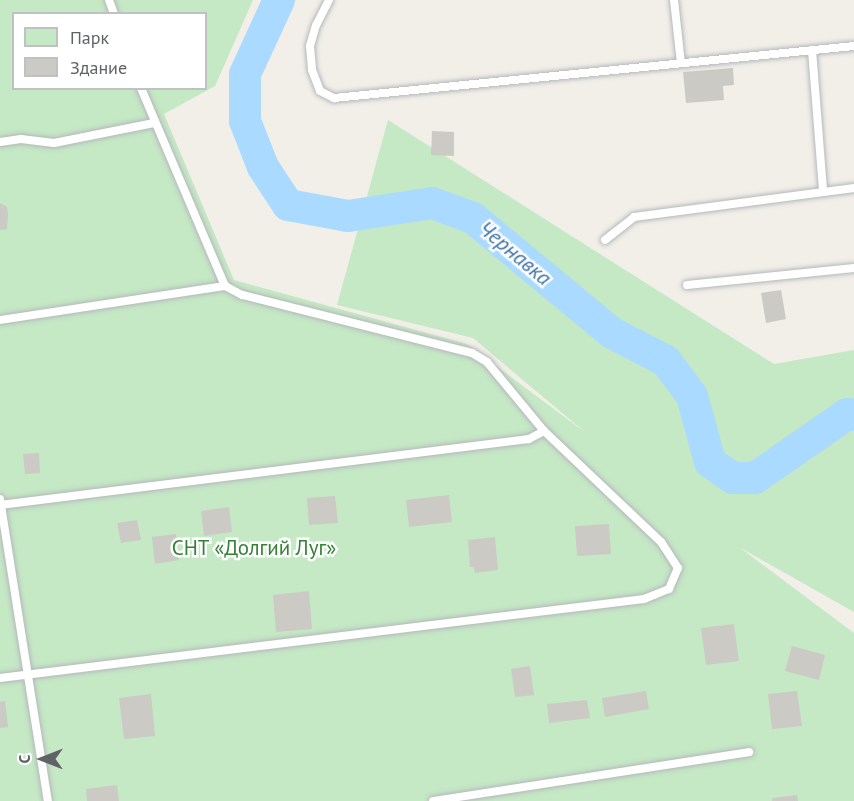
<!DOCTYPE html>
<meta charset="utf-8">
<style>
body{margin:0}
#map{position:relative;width:854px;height:801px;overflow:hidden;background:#f1efe8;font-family:"PT Sans",sans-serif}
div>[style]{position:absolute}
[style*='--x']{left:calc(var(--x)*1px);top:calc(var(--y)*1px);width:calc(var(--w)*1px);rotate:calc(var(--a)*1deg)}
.green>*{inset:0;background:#c5e8c5}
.river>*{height:32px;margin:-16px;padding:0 16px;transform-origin:16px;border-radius:16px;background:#aadaff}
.building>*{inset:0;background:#cccac5}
.roads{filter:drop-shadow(0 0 2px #b5b8bc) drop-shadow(0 0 2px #b5b8bc)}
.service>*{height:8px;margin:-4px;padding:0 4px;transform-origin:4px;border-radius:4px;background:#fff}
span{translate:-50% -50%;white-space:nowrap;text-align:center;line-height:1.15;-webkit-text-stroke:5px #fff;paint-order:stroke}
.park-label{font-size:21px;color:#348238}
.water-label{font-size:22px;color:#4174aa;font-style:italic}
.legend{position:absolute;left:12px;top:12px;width:195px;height:78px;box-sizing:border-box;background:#fff;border:2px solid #bfc1c3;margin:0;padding:8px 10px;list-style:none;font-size:18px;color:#5f6368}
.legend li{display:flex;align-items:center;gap:12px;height:30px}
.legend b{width:30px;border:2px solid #bfc1c3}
.north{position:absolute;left:12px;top:729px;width:60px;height:60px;-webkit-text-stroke:4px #fff;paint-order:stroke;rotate:270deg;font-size:16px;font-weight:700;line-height:24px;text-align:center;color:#5f6368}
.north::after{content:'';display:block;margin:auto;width:21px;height:27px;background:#5f6368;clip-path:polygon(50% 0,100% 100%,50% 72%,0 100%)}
</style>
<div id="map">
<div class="green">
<div style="clip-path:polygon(evenodd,0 0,253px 0,215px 86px,164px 114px,234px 280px,467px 344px,586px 433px,473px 338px,337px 305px,388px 120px,774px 364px,854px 350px,854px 612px,739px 547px,854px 633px,854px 801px,0 801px,0 0,14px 14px,206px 14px,206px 88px,14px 88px,14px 14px)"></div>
</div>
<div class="river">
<div style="--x:279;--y:0;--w:81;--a:114.7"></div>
<div style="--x:245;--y:74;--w:47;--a:90"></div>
<div style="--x:245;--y:121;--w:49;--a:68.6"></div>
<div style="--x:263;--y:167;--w:45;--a:56.7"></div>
<div style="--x:288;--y:205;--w:61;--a:10.4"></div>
<div style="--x:348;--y:216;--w:85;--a:-8.8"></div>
<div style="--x:432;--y:203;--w:44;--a:20.1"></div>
<div style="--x:473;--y:218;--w:180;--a:39.6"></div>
<div style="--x:612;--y:333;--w:61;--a:27.4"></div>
<div style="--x:666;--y:361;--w:44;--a:53.4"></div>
<div style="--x:692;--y:396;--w:68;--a:74.7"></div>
<div style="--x:710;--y:462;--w:28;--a:35"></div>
<div style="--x:733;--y:478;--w:22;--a:0"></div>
<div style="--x:755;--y:478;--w:112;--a:-34.8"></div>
<div style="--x:847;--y:414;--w:7;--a:8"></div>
</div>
<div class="building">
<div style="clip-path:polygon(733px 68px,734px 85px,723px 86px,724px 100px,686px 103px,683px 72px)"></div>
<div style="clip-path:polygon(432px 131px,454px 132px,454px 156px,431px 155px)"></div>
<div style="clip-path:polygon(0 203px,7px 207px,8px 214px,7px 229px,0 230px)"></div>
<div style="clip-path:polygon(781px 290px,786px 319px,766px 323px,761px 293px)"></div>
<div style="clip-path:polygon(39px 453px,40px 473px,25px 474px,23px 454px)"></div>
<div style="clip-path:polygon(449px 495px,452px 522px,409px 527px,406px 500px)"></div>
<div style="clip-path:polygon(335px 496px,338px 523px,309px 525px,307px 498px)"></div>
<div style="clip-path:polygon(229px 507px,232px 532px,204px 536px,201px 511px)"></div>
<div style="clip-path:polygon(137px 520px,141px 540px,121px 543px,117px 523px)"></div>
<div style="clip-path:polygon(609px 524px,611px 554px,577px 556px,575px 526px)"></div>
<div style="clip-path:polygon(176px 534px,179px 560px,155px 564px,152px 537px)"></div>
<div style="clip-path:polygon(495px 537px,498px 570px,475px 573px,474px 567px,470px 567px,468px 540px)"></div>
<div style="clip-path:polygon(309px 591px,312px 629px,276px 632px,273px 595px)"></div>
<div style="clip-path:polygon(734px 624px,739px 661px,706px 665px,701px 628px)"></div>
<div style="clip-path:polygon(792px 646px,825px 655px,819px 680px,785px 671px)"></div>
<div style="clip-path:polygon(530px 666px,534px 695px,515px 697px,511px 669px)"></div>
<div style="clip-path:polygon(646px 691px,649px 709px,605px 717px,602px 698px)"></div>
<div style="clip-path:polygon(797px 691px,802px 726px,772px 729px,768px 694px)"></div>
<div style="clip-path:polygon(151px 694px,155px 736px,124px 739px,119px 698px)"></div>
<div style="clip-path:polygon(587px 700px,590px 718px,549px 723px,547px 704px)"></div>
<div style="clip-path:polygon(5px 701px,8px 727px,0 728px,0 702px)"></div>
<div style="clip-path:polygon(117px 785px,119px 801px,87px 801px,86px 789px)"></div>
<div style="clip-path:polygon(797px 795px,798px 801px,772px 801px,772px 798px)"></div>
</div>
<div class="roads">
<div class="service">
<div style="--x:109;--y:0;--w:15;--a:70"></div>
<div style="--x:329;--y:0;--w:28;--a:117"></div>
<div style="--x:316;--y:25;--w:22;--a:106"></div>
<div style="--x:310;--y:46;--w:24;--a:85"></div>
<div style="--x:312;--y:70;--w:22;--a:69"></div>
<div style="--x:320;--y:91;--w:16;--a:27"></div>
<div style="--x:334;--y:98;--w:523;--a:-5.71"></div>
<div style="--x:674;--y:0;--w:63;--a:83.7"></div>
<div style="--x:812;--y:50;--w:141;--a:85.5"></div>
<div style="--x:0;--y:142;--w:21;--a:-8"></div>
<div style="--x:21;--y:139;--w:33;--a:7"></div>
<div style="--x:54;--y:143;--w:102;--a:-11.3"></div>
<div style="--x:605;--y:240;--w:37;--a:-38"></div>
<div style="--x:634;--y:217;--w:222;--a:-7.5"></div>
<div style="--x:687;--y:285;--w:168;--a:-5.8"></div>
<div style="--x:0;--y:320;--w:228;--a:-8.6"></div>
<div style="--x:0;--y:499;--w:306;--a:81"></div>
<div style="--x:0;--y:505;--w:533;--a:-7.11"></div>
<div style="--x:529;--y:439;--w:17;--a:-28"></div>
<div style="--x:0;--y:678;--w:649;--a:-6.99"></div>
<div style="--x:644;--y:599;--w:27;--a:-22"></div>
<div style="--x:669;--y:589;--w:23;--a:-67"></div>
<div style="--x:678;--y:568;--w:31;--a:-123"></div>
<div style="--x:661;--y:542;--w:161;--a:-136.5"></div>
<div style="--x:544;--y:431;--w:89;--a:-129.6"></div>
<div style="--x:487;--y:362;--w:17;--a:-149"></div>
<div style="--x:472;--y:353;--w:237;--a:-165.8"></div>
<div style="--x:242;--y:295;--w:19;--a:-152"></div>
<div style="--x:225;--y:286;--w:215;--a:-113"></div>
<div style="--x:433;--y:801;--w:320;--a:-8.8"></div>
</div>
</div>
<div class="park-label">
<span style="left:254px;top:548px">СНТ «Долгий Луг»</span>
</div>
<div class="water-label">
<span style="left:515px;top:253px;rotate:40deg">Чернавка</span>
</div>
<ul class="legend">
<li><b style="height:16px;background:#c5e8c5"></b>Парк</li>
<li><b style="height:16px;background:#cccac5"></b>Здание</li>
</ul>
<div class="north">С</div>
</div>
